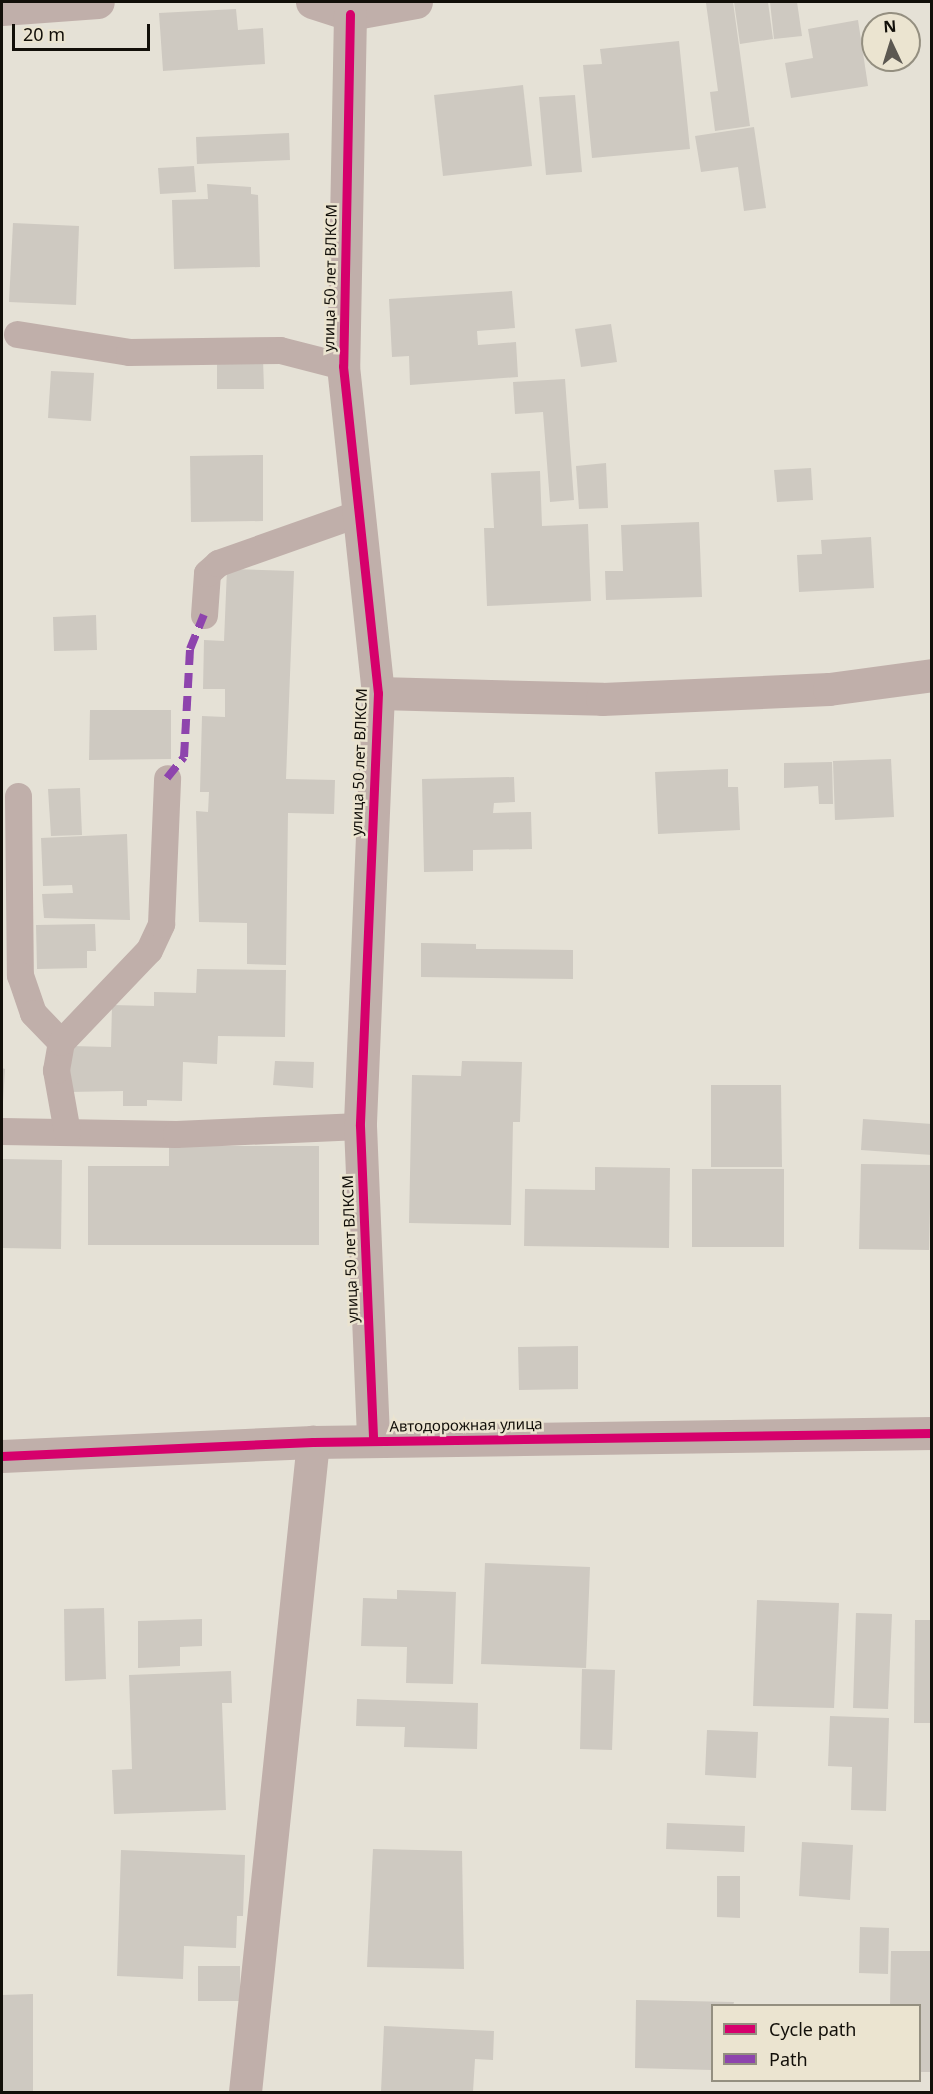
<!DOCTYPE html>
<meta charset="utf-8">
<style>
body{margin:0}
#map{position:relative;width:933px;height:2094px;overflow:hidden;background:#e5e1d6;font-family:"Noto Sans",sans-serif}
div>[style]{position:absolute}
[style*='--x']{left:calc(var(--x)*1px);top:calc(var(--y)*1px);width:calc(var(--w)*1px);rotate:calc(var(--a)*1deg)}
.building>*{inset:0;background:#cec9c1}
.lane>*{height:27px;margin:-13.5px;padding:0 13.5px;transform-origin:13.5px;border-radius:13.5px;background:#c0afaa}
.street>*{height:33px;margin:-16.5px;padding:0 16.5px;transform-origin:16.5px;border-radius:16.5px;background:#c0afaa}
.quiet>*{height:8px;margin-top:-4px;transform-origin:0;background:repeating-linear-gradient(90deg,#8e44ad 0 15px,transparent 0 23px)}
.cycleway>*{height:9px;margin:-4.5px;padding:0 4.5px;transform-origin:4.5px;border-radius:4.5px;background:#d6006c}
span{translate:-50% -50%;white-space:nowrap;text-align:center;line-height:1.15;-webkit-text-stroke:5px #ebe4d0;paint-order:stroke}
.street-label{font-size:15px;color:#120f09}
.frame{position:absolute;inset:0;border:3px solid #120f09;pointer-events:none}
.legend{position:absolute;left:711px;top:2004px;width:210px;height:78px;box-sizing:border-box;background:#ebe4d0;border:2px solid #948f80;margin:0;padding:8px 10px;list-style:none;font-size:18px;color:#120f09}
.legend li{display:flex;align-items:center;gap:12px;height:30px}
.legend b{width:30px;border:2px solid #948f80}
.north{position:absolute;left:861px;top:12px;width:60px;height:60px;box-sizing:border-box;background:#ebe4d0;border:2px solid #948f80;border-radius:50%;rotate:356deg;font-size:16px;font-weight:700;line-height:24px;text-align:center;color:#120f09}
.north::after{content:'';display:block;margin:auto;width:21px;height:27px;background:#5c5851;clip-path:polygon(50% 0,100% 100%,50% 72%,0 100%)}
.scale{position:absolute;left:12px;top:24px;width:138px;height:27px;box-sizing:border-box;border:3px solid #120f09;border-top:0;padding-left:8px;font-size:18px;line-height:21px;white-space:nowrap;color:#120f09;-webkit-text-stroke:4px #ebe4d0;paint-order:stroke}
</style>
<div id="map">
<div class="building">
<div style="clip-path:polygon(733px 2px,750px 126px,715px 131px,710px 92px,718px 91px,706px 3px)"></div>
<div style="clip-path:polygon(734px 2px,768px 2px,773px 39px,740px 44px)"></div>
<div style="clip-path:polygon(770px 2px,797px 2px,802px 36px,774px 39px)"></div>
<div style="clip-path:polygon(236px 9px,238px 30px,263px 28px,265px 64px,163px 71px,159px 13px)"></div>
<div style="clip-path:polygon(858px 20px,868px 86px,791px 98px,785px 63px,813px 58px,808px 29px)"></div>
<div style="clip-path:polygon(679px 41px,690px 149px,592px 158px,583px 65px,602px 64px,600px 49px)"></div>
<div style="clip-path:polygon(523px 85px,532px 166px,443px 176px,434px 95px)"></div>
<div style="clip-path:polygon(575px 95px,582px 172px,546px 175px,539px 97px)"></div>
<div style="clip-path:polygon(754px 127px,766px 208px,744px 211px,738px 167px,701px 172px,695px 136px)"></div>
<div style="clip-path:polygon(289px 133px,290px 160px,197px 164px,196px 137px)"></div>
<div style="clip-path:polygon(194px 166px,196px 192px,160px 194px,158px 168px)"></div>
<div style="clip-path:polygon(207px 184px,251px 187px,251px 194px,258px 195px,260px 267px,174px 269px,172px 200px,208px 199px)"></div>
<div style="clip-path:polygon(13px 223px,79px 226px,76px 305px,9px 302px)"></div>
<div style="clip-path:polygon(512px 291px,515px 328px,477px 331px,478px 345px,516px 342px,518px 377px,410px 385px,409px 356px,392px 357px,389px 299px)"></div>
<div style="clip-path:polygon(611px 324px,617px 362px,581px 367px,575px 329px)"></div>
<div style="clip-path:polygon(217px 359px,263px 359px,264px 389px,217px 389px)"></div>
<div style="clip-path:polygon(51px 371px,94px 373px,91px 421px,48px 418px)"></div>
<div style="clip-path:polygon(565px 379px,574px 500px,550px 502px,543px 412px,515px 414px,513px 382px)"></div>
<div style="clip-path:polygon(263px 455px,263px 521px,191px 522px,190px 456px)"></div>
<div style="clip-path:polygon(606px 463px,608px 508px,579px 509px,576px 466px)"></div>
<div style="clip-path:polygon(811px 468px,813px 500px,777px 502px,774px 470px)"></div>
<div style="clip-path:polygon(540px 471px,542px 526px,588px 524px,591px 601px,487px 606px,484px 528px,494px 528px,491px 473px)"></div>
<div style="clip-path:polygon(699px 522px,702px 597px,606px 600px,605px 571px,623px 571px,621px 525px)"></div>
<div style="clip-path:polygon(871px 537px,874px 588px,799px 592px,797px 555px,822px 554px,821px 540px)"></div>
<div style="clip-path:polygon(227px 569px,294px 571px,286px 779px,335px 780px,334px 814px,288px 813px,286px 965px,247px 964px,247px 923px,199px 922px,196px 811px,208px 812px,209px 792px,200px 792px,202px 716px,225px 717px,225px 689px,203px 689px,204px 640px,224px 641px)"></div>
<div style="clip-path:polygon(96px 615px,97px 650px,54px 651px,53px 617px)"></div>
<div style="clip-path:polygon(90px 710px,171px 710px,171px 759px,89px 760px)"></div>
<div style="clip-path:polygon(891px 759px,894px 817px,835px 820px,833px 761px)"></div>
<div style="clip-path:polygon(832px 762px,833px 804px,819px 804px,818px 786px,784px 788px,784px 763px)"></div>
<div style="clip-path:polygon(728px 769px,728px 787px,738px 787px,740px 830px,658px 834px,655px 772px)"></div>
<div style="clip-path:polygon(514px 777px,515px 802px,494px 803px,493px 813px,531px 812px,532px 849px,473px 850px,473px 871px,424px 872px,422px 779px)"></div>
<div style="clip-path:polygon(80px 788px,82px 835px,51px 836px,48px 789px)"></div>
<div style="clip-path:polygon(127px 834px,130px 920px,44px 918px,42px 894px,73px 893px,72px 885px,43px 886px,41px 838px)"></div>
<div style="clip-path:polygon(95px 924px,96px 951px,87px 951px,87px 968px,37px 969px,36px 925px)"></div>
<div style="clip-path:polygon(421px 943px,476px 944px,476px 949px,573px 950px,573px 979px,421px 977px)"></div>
<div style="clip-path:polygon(197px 969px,286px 970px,285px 1037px,218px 1036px,217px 1064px,183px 1062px,182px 1101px,147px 1100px,147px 1106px,123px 1106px,123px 1091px,69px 1092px,71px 1046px,111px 1047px,112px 1005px,154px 1006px,154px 992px,196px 993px)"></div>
<div style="clip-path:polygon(275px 1061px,314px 1062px,313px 1088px,273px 1085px)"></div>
<div style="clip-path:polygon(462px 1061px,522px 1062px,520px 1122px,513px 1122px,511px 1225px,409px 1223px,412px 1075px,461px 1076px)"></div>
<div style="clip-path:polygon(2px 1068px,5px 1069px,3px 1102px,2px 1102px)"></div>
<div style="clip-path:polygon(711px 1085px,781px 1085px,782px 1167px,711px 1167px)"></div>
<div style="clip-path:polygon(863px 1119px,932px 1124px,932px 1155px,861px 1150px)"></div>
<div style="clip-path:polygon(169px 1146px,319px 1146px,319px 1245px,88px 1245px,88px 1166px,169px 1166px)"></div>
<div style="clip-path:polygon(2px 1159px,62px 1160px,61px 1249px,2px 1248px)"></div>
<div style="clip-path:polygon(861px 1164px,931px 1165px,929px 1250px,859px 1249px)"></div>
<div style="clip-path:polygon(595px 1167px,670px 1168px,669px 1248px,524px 1246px,525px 1189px,595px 1190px)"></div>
<div style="clip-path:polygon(692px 1169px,784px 1169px,784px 1247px,692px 1247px)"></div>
<div style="clip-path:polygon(578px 1346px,578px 1389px,519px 1390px,518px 1347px)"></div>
<div style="clip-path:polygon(485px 1563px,590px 1567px,586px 1668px,481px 1664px)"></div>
<div style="clip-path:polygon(397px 1590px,456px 1592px,453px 1684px,406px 1683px,407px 1647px,361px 1646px,363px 1598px,397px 1599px)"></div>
<div style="clip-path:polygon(757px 1600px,839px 1603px,834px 1708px,753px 1706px)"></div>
<div style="clip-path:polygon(104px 1608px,106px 1679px,65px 1681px,64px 1609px)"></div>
<div style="clip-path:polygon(856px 1613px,892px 1614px,888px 1709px,853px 1708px)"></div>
<div style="clip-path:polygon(202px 1619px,202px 1646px,180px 1647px,180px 1666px,138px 1668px,138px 1621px)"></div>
<div style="clip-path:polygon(915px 1620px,932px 1620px,932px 1723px,914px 1723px)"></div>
<div style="clip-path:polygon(582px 1669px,615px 1670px,612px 1750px,580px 1749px)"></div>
<div style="clip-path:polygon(231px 1671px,232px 1703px,222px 1703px,226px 1810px,114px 1814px,112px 1770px,132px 1769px,129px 1675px)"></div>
<div style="clip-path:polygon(357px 1699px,478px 1703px,477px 1749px,404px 1747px,405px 1727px,356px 1726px)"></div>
<div style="clip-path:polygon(830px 1716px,889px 1718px,886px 1811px,851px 1810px,852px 1767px,828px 1766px)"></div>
<div style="clip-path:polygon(707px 1730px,758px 1732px,756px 1778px,705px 1775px)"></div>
<div style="clip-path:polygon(667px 1823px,745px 1826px,744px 1852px,666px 1849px)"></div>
<div style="clip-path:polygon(802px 1842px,853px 1845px,850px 1900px,799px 1896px)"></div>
<div style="clip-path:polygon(373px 1849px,462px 1851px,464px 1969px,367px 1967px)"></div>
<div style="clip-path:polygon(121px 1850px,245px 1855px,243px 1916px,237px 1916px,236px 1948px,184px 1946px,183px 1979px,117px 1976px)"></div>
<div style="clip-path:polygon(717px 1876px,740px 1876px,740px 1918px,717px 1917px)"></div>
<div style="clip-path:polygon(860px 1927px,889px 1928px,888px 1974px,859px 1973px)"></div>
<div style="clip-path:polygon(891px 1951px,932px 1951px,932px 2072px,920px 2072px,920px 2006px,890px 2006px)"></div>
<div style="clip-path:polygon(198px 1966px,240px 1966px,240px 2001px,198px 2001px)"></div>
<div style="clip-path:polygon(33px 1994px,33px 2092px,2px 2092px,2px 1995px)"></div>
<div style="clip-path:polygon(636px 2000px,734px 2002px,733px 2006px,712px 2006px,712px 2070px,635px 2068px)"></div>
<div style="clip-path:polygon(384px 2026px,494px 2031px,493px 2060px,475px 2059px,473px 2092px,381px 2092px)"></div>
</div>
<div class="lane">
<div style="--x:17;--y:334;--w:113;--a:9.1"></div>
<div style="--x:129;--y:352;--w:151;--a:-0.8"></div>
<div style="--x:280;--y:350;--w:65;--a:14.3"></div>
<div style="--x:204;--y:615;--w:42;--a:-85.9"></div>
<div style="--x:207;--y:573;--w:15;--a:-42"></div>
<div style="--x:218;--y:563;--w:150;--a:-19.5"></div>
<div style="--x:18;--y:796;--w:179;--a:89.4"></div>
<div style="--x:20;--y:975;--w:40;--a:71.1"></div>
<div style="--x:33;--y:1013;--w:40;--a:46"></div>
<div style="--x:2;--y:1131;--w:174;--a:1"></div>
<div style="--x:176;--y:1134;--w:184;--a:-2.5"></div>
<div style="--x:67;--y:1132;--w:63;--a:-100.1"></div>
<div style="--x:56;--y:1070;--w:28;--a:-80"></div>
<div style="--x:61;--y:1042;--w:127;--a:-46.3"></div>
<div style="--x:149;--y:950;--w:29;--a:-65"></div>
<div style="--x:161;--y:924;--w:146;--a:-87.6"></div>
</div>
<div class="street">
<div style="--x:312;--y:2;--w:40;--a:18"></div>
<div style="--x:350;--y:14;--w:67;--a:-10.3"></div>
<div style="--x:2;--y:9;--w:96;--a:-4.2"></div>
<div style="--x:350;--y:14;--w:352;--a:91.1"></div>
<div style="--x:343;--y:366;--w:329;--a:83.9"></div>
<div style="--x:378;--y:693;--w:433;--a:92.4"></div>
<div style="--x:360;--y:1126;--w:315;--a:87.6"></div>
<div style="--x:378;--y:693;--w:224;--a:1.5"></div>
<div style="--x:602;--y:699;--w:227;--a:-2.5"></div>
<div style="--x:829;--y:689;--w:104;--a:-7.7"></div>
<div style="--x:2;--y:1456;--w:311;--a:-2.6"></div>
<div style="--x:313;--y:1442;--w:619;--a:-0.83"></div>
<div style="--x:245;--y:2092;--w:654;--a:-84.03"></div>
</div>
<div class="quiet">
<div style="--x:167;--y:778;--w:27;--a:-51"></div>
<div style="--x:184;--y:757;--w:108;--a:-86.8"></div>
<div style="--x:190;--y:649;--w:37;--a:-68"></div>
</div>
<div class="cycleway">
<div style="--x:350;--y:14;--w:352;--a:91.1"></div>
<div style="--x:343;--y:366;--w:329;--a:83.9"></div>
<div style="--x:378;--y:693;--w:433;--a:92.4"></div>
<div style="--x:360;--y:1126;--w:315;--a:87.6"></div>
<div style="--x:2;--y:1456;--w:311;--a:-2.6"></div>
<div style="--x:313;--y:1442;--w:619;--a:-0.83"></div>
</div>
<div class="street-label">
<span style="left:330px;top:278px;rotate:-89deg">улица 50 лет ВЛКСМ</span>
<span style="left:359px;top:762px;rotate:-88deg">улица 50 лет ВЛКСМ</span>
<span style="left:350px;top:1249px;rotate:-92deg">улица 50 лет ВЛКСМ</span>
<span style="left:466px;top:1425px;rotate:-1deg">Автодорожная улица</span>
</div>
<div class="frame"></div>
<ul class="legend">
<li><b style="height:8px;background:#d6006c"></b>Cycle path</li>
<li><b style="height:8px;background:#8e44ad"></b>Path</li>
</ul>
<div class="north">N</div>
<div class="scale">20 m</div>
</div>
